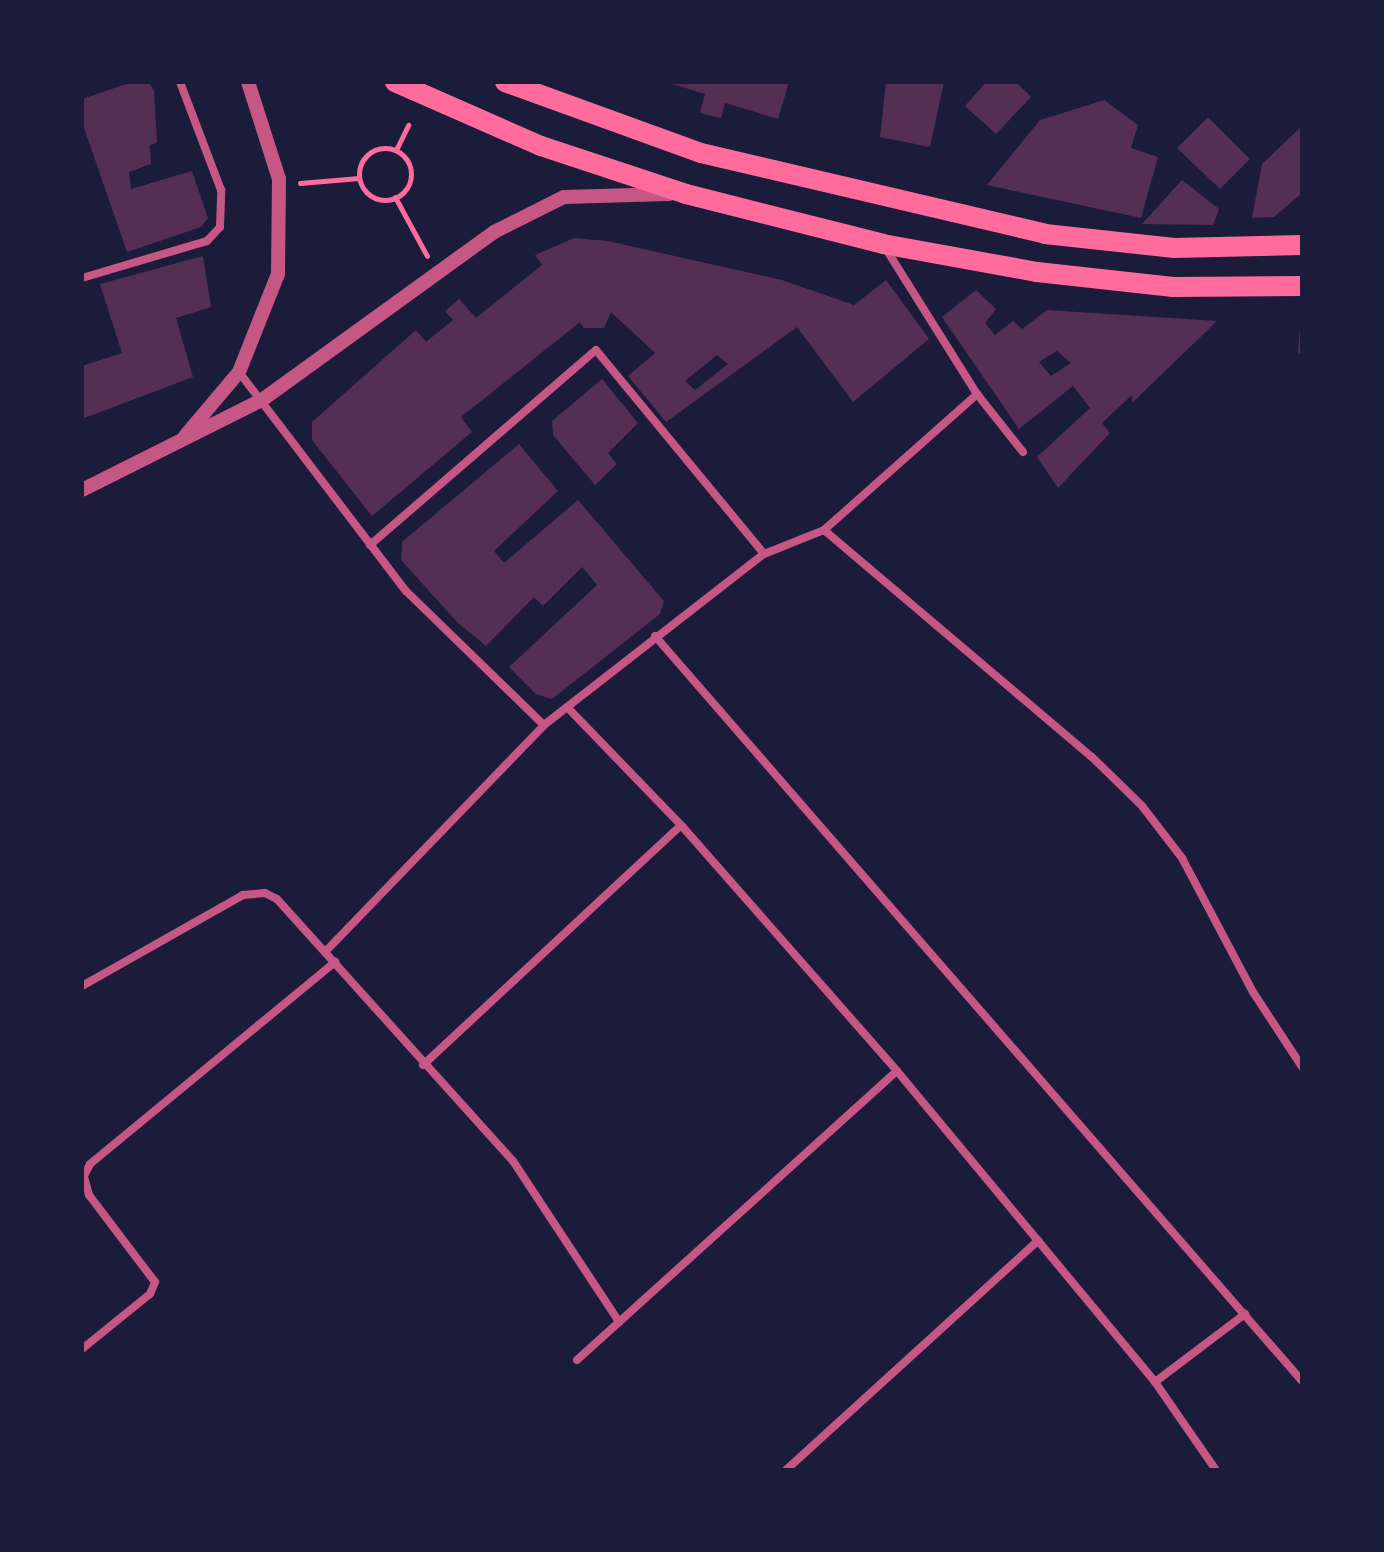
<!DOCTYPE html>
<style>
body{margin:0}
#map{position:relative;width:1384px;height:1552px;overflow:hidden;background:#1b1b3a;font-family:"Nunito Sans",sans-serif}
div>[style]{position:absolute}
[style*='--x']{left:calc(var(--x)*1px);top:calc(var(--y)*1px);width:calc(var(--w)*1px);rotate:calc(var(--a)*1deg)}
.building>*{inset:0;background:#542f53}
.path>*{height:5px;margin:-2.5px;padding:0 2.5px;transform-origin:2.5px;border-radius:2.5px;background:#ff6b9d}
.path>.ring{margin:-2.5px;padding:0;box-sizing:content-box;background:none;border:5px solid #ff6b9d;border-radius:50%}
.minor>*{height:8px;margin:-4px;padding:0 4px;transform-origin:4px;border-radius:4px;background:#c65784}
.tertiary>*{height:14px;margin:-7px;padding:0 7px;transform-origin:7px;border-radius:7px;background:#c65784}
.primary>*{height:20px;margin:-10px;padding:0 10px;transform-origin:10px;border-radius:10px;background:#ff6b9d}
span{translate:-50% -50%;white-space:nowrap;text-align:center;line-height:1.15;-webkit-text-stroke:6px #1b1b3a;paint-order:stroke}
.frame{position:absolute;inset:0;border:84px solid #1b1b3a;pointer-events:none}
</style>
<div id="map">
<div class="building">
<div style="clip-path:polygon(132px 82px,149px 82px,154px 91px,157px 143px,150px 145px,151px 164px,129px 172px,131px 189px,192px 171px,208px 218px,201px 227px,127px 252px,82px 122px,82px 99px)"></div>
<div style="clip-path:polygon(666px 82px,789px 82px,778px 119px,725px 103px,721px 118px,700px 113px,705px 94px)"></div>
<div style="clip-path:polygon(886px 82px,944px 82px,930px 147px,880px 137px)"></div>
<div style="clip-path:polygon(986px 82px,1016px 82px,1031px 97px,996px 134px,965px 106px)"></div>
<div style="clip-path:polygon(1104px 100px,1138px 125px,1131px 148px,1158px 157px,1141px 218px,987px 185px,1040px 120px)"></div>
<div style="clip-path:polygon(1208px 117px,1250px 159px,1220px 189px,1177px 148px)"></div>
<div style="clip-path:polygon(1302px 126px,1302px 193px,1274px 217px,1252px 218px,1262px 164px)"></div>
<div style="clip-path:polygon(1182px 180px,1219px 209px,1213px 225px,1142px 224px)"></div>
<div style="clip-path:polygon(evenodd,574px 238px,608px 241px,782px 280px,854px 305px,886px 280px,929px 339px,853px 402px,797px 327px,666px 422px,628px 376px,655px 353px,611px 312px,604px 328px,584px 328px,580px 322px,461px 417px,472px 432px,372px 516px,312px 440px,312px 422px,416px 330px,426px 342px,453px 320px,445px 311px,459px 299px,476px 318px,542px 265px,535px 255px,574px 238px,717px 355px,728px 364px,695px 390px,685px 381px,717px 355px)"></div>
<div style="clip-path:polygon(203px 256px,211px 307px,176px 318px,193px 377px,82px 419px,82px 366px,122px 353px,100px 284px)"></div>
<div style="clip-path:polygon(evenodd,976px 290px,996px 309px,985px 323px,995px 335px,1013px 321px,1022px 329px,1047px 310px,1217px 321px,1132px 403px,1132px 395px,1102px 423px,1110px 433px,1058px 488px,1037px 457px,1090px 408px,1073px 386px,1019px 429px,942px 317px,976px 290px,1057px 351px,1071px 363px,1051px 376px,1039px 362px,1057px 351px)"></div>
<div style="clip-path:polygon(1300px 326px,1302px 326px,1302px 356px,1298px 352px)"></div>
<div style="clip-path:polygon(602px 379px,638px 423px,608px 453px,617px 464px,595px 485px,553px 435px,552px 421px)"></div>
<div style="clip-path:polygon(519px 444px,558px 491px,494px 551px,504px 563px,578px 500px,664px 601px,660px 614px,552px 699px,536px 694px,509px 667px,597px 585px,582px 567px,543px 606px,534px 597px,486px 646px,458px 623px,401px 560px,402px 542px)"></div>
</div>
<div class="path">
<div class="ring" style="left:359px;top:148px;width:47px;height:47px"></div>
<div style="--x:396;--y:150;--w:28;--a:-64"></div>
<div style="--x:300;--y:183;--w:59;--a:-4.8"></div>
<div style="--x:395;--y:197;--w:67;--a:61.5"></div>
</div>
<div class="minor">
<div style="--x:886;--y:249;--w:171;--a:57.9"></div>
<div style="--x:977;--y:394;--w:74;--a:51.6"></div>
<div style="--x:82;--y:278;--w:130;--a:-16.5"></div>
<div style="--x:207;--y:241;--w:19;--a:-47"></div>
<div style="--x:220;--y:227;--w:37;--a:-88"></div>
<div style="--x:221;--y:190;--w:116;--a:-110.8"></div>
<div style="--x:239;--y:372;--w:275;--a:52.7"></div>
<div style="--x:406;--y:591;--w:192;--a:44.2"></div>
<div style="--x:544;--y:725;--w:279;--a:-37.9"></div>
<div style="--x:764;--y:554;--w:65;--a:-21.8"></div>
<div style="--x:824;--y:530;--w:205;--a:-41.6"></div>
<div style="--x:824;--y:530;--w:351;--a:40.3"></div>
<div style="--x:1092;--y:757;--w:70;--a:44.4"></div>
<div style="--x:1142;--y:806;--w:66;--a:52.4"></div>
<div style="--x:1182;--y:858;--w:152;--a:62.1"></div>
<div style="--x:1253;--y:992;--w:90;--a:56.8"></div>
<div style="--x:370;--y:545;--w:298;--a:-40.8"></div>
<div style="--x:596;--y:350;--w:264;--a:50.5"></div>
<div style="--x:655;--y:636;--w:987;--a:49.03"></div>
<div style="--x:567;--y:707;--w:164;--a:46"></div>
<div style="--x:681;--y:825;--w:327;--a:48.7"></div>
<div style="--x:897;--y:1071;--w:404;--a:50.3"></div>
<div style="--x:1155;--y:1382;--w:107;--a:55.3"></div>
<div style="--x:325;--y:952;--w:315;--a:-46"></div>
<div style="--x:82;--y:986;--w:185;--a:-29.5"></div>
<div style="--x:243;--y:895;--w:22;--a:-5"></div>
<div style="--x:265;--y:893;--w:13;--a:27"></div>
<div style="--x:277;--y:899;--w:353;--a:48"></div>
<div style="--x:513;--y:1161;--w:193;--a:56.6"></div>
<div style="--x:423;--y:1065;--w:352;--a:-42.9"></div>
<div style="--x:82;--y:1349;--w:87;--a:-39"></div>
<div style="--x:150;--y:1294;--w:13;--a:-67"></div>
<div style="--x:155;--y:1282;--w:109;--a:-127.2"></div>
<div style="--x:89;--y:1195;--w:20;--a:-105"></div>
<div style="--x:84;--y:1176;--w:13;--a:-63"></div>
<div style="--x:90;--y:1164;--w:318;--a:-39.5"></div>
<div style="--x:577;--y:1360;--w:431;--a:-42.1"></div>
<div style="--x:1155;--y:1382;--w:113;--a:-37.1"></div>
<div style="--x:786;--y:1470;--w:341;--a:-42.3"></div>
</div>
<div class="tertiary">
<div style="--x:185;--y:436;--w:84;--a:-49.8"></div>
<div style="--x:239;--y:372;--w:105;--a:-68.3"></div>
<div style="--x:278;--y:274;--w:95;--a:-89.4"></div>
<div style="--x:279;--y:179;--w:102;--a:-107.7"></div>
<div style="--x:82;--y:490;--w:201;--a:-26.6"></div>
<div style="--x:262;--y:400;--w:286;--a:-35.9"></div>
<div style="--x:494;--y:232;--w:78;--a:-26.6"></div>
<div style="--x:564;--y:197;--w:105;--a:-1.6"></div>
</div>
<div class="primary">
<div style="--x:395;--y:82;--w:159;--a:23.7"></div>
<div style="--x:541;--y:146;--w:153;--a:18.3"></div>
<div style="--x:686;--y:194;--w:203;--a:14.2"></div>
<div style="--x:883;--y:244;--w:157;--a:10.3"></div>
<div style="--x:1037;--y:272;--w:137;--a:6.3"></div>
<div style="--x:1173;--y:287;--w:129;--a:-0.4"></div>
<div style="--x:505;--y:82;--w:208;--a:19.9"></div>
<div style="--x:701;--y:153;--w:353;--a:13.2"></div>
<div style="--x:1045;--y:234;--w:130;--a:6.2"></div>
<div style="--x:1174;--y:248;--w:128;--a:-1.3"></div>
</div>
<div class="frame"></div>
</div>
